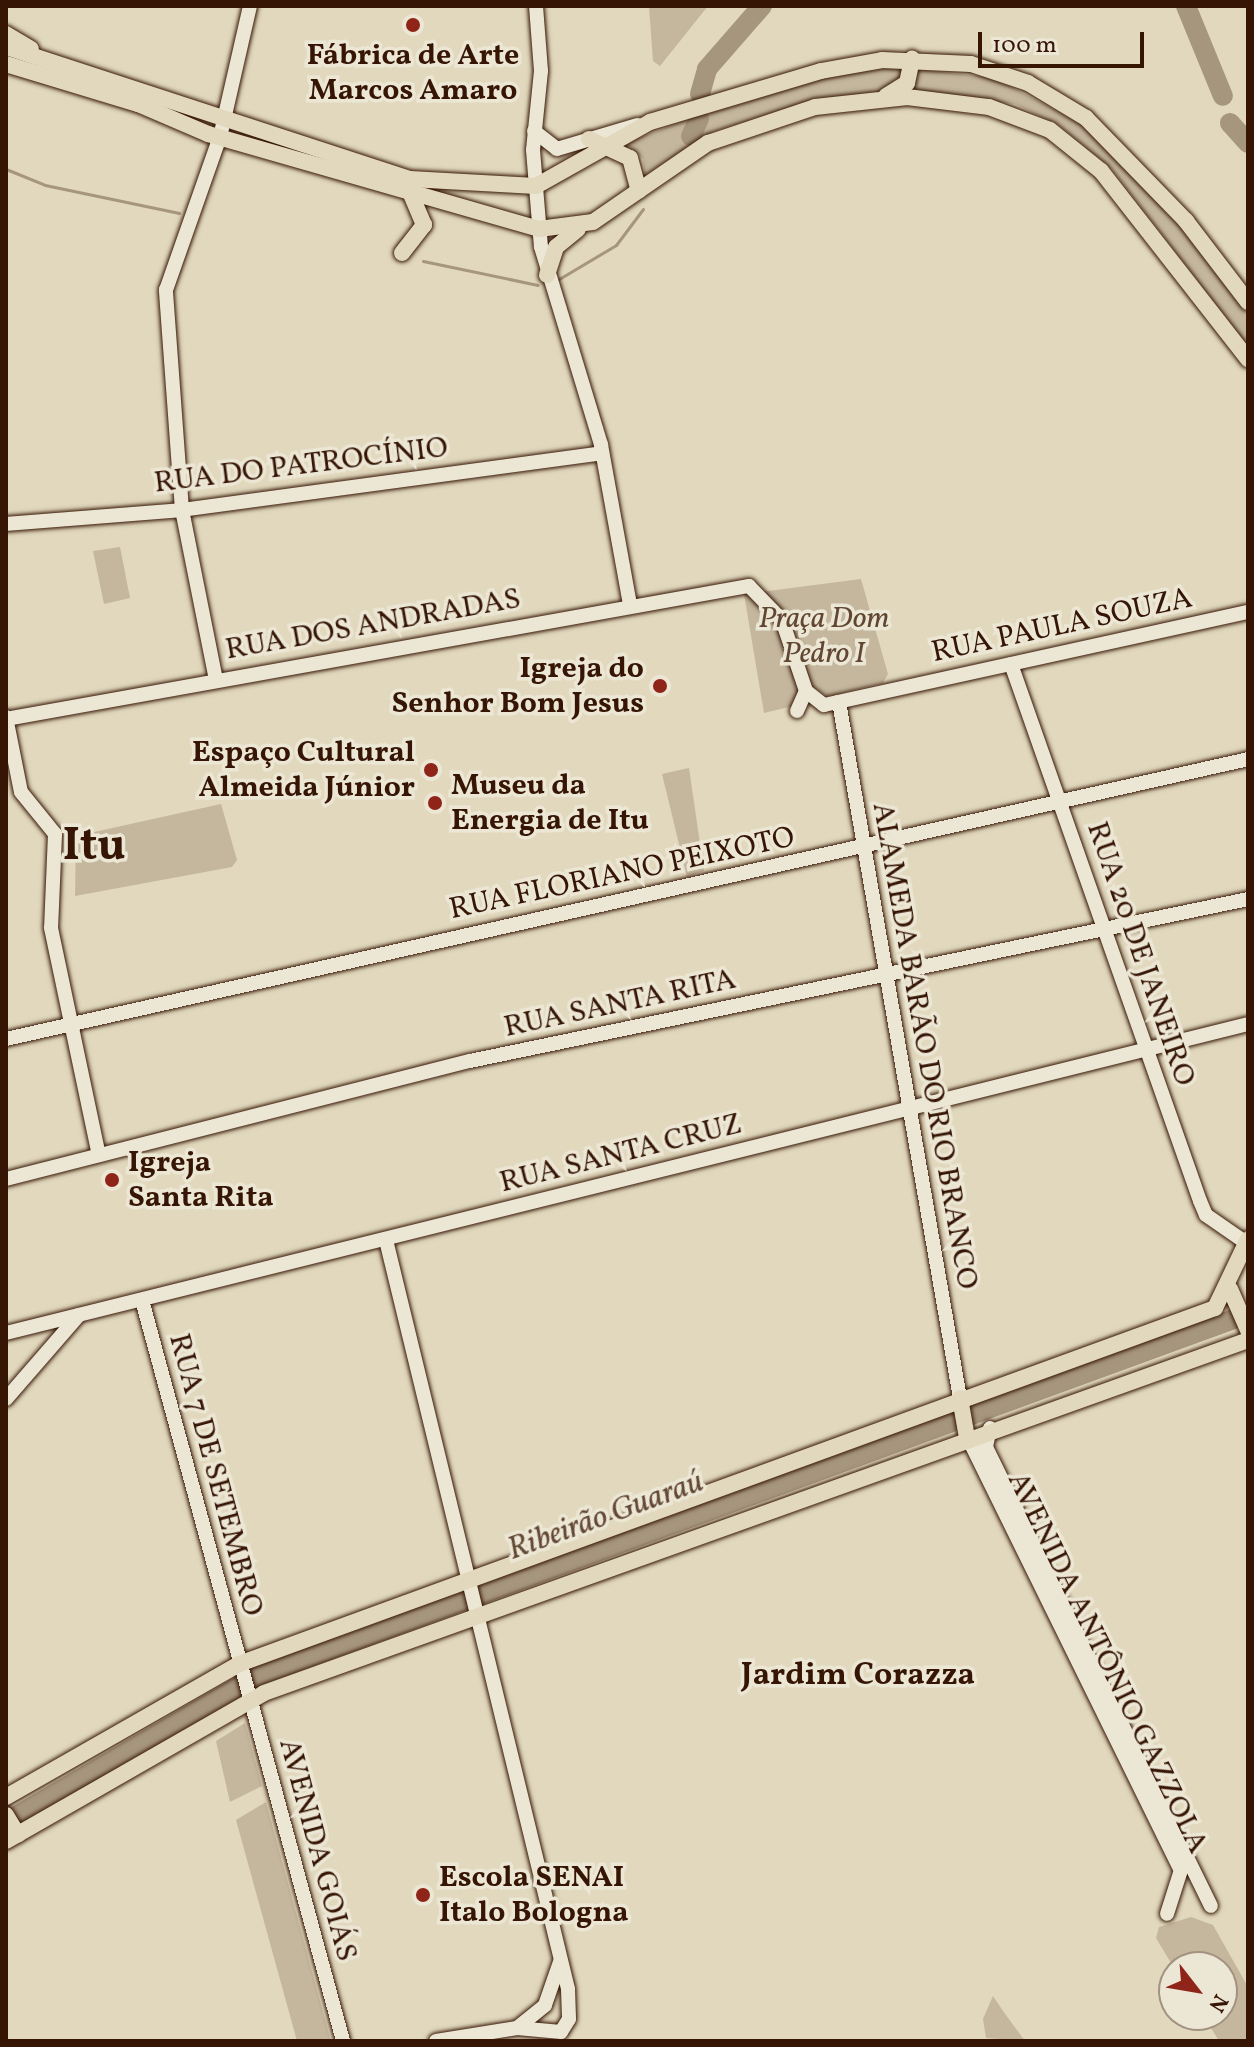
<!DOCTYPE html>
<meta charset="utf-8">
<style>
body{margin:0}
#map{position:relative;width:1254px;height:2047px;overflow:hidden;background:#e1d8bd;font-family:Vollkorn,serif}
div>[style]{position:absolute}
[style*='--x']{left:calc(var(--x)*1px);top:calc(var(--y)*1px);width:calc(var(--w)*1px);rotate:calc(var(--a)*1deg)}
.green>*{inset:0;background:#c4b79e}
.stream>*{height:3px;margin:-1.5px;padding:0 1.5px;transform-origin:1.5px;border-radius:1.5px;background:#a7967e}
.river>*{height:20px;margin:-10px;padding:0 10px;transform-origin:10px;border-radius:10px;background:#a7967e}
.roads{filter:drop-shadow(0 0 2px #361504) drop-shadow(0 0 2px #361504)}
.secondary>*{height:14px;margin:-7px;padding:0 7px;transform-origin:7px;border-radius:7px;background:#ece6d4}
.primary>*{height:16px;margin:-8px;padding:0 8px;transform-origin:8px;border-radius:8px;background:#e1d8bd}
.dots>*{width:22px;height:22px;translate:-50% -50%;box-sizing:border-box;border:4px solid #ece6d4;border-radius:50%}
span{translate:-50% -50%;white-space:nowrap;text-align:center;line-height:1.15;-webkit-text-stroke:7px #ece6d4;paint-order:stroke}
.poi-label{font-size:30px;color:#361504;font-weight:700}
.right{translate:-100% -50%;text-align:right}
.left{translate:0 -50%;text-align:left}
.street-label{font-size:30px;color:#361504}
.park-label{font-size:30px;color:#614632;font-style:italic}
.water-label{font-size:32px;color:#634935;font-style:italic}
.neighbourhood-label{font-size:32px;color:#361504;font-weight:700}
.town-label{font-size:46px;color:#361504;font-weight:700}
.frame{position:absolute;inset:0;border:8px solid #361504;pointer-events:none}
.north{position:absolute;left:1158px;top:1951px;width:80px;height:80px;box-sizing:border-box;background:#ece6d4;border:2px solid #a39281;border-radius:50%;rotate:121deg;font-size:22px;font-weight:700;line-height:32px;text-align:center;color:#361504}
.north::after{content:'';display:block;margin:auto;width:28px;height:36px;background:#8f2418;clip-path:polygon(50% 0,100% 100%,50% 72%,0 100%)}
.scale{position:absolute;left:978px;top:32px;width:166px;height:36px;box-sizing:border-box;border:4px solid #361504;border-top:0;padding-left:10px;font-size:24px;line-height:28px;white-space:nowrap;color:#361504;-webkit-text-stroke:6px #ece6d4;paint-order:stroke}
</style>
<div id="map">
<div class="green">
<div style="clip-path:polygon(649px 6px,708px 6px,660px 66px,653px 61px)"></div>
<div style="clip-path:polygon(881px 65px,994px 78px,1083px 125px,1196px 243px,1248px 314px,1248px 346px,1112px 169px,1059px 125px,1015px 104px,895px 90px,814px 100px,714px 131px,645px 175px,643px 159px,626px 143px,756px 93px)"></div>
<div style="clip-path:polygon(120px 547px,130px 598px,104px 604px,93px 551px)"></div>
<div style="clip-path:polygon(861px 579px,888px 674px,883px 683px,828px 696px,814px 687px,799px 690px,793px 706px,764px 713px,744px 594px)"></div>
<div style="clip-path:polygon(689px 768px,704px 871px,687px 877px,662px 774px)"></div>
<div style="clip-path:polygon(221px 804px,237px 860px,232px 867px,75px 896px,76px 836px)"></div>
<div style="clip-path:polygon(245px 1723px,262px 1786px,230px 1802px,216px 1741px)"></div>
<div style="clip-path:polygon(266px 1802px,331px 2041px,297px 2041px,236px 1820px)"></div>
<div style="clip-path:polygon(1191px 1917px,1213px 1925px,1248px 1987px,1248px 2041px,1219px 2041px,1203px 2015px,1222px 2015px,1222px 1967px,1174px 1968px,1156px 1938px,1159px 1927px)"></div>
<div style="clip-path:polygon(993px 1996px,1003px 2011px,1025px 2041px,986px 2038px,983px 2019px)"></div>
</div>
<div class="stream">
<div style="--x:6;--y:169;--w:42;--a:22.3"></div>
<div style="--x:45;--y:185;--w:137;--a:11.8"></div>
<div style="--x:423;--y:261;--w:117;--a:11.8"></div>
<div style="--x:559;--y:279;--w:66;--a:-30.8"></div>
<div style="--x:616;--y:245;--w:45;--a:-53.1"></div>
</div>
<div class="river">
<div style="--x:1186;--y:6;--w:97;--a:67.7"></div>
<div style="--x:700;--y:94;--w:26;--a:-74"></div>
<div style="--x:707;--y:69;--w:84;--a:-48.9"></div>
<div style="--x:1230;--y:123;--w:27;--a:48"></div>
<div style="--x:691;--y:136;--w:19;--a:-65"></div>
<div style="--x:6;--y:1822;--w:290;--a:-30.2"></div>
<div style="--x:257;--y:1676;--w:1055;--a:-20.07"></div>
</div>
<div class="roads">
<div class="secondary">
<div style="--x:536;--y:6;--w:65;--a:85.6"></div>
<div style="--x:541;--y:71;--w:79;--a:95.8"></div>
<div style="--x:533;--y:150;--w:97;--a:85.3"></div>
<div style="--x:541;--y:247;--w:207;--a:73.1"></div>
<div style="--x:601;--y:445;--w:163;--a:79.7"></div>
<div style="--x:534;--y:131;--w:29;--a:38"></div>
<div style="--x:557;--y:149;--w:84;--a:-16.7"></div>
<div style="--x:6;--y:524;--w:177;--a:-4.5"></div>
<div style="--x:182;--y:510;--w:424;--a:-7.7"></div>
<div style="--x:1011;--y:664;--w:569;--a:70.61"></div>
<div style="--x:1200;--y:1201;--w:15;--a:67"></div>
<div style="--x:1206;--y:1215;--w:47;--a:34.7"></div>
<div style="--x:216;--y:680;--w:173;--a:-101.3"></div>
<div style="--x:182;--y:510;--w:221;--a:-94.2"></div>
<div style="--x:166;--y:290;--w:162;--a:-70.6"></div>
<div style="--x:220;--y:137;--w:134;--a:-77.1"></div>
<div style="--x:839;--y:702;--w:706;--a:80.14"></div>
<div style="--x:797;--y:711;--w:22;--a:-66"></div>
<div style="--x:6;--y:717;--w:76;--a:78.7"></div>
<div style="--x:21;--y:792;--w:54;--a:51"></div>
<div style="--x:55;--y:834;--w:94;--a:92.4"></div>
<div style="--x:51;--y:928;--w:232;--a:78.1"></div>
<div style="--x:6;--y:719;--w:755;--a:-10.15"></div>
<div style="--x:749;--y:586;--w:47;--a:45.9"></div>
<div style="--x:782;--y:620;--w:75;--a:71.3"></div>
<div style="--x:806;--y:691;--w:23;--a:38"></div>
<div style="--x:824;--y:705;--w:434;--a:-12.4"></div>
<div style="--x:6;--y:1039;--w:1273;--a:-12.7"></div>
<div style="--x:6;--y:1179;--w:479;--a:-14.3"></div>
<div style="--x:470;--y:1061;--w:795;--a:-11.76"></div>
<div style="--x:386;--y:1240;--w:771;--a:76.34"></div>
<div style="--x:568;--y:1989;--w:30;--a:88"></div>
<div style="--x:569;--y:2019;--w:15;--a:122"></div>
<div style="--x:561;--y:2032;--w:44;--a:-174.8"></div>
<div style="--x:517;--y:2028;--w:82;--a:170.9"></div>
<div style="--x:142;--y:1300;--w:768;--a:74.82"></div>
<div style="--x:6;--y:1333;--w:1280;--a:-13.97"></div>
<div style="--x:6;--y:1399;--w:111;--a:-49"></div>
<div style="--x:990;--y:1428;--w:19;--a:102"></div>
<div style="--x:986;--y:1447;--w:511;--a:63.89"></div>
<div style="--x:967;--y:1436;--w:484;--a:63.8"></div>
<div style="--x:1181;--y:1870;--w:46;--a:107.7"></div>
<div style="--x:517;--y:2028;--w:36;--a:-39"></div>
<div style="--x:545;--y:2005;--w:46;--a:-70.8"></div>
</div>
<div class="primary">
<div style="--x:6;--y:34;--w:29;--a:31"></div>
<div style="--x:6;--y:47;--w:425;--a:18.1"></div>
<div style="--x:410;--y:179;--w:126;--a:3.2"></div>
<div style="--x:536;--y:186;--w:131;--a:-29.3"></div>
<div style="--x:650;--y:122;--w:178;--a:-16.6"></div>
<div style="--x:821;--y:71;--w:62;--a:-10.2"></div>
<div style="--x:882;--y:60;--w:89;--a:2.6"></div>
<div style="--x:971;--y:64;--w:60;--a:18.4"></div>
<div style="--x:1028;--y:83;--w:68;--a:31.1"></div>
<div style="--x:1086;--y:118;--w:144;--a:45.8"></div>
<div style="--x:1186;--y:221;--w:102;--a:52.6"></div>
<div style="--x:6;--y:64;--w:138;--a:16.9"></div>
<div style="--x:138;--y:104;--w:76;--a:23.2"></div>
<div style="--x:208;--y:134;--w:344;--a:16"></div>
<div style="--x:539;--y:229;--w:54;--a:-7.4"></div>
<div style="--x:593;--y:222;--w:140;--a:-34.5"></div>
<div style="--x:708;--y:143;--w:113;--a:-18.6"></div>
<div style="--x:815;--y:107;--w:93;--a:-6.2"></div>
<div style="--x:907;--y:97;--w:83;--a:7"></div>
<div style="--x:989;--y:107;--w:65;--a:20.7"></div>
<div style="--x:1050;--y:130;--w:65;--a:38.8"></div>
<div style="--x:1101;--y:171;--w:239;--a:52"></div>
<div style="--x:886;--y:96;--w:25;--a:-32"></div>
<div style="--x:907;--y:83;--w:25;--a:-78"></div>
<div style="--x:589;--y:139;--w:45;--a:24.9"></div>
<div style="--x:630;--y:158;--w:34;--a:75"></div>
<div style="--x:402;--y:253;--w:36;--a:-52"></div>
<div style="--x:424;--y:225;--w:34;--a:-113"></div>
<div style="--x:547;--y:275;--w:29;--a:-72"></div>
<div style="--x:556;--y:247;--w:28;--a:-39"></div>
<div style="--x:1230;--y:1289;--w:45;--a:66.3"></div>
<div style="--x:960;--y:1398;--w:39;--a:80"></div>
<div style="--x:6;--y:1797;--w:268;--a:-29.7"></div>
<div style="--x:239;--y:1664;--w:1039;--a:-20.04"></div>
<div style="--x:1215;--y:1308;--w:76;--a:-64.4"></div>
<div style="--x:6;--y:1815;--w:23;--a:59"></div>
<div style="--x:6;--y:1841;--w:297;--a:-29.8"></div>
<div style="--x:264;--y:1693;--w:1045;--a:-19.73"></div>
</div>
</div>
<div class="dots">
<div style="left:413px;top:25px;background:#8f2418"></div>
<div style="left:660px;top:686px;background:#8f2418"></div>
<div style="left:431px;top:770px;background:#8f2418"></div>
<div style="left:435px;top:803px;background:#8f2418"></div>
<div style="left:112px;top:1180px;background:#8f2418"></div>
<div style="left:423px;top:1895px;background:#8f2418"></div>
</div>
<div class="poi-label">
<span style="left:413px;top:73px">Fábrica de Arte<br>Marcos Amaro</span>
<span class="right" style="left:644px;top:686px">Igreja do<br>Senhor Bom Jesus</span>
<span class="right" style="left:415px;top:770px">Espaço Cultural<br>Almeida Júnior</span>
<span class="left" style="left:451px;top:803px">Museu da<br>Energia de Itu</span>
<span class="left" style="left:128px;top:1180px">Igreja<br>Santa Rita</span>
<span class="left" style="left:439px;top:1895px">Escola SENAI<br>Italo Bologna</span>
</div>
<div class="street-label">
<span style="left:301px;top:466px;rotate:-7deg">RUA DO PATROCÍNIO</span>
<span style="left:373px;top:625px;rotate:-10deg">RUA DOS ANDRADAS</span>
<span style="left:1062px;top:626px;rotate:-12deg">RUA PAULA SOUZA</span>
<span style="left:622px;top:874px;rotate:-12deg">RUA FLORIANO PEIXOTO</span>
<span style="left:1140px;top:954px;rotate:71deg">RUA 20 DE JANEIRO</span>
<span style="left:620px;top:1004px;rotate:-12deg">RUA SANTA RITA</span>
<span style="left:924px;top:1046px;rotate:80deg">ALAMEDA BARÃO DO RIO BRANCO</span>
<span style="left:621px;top:1154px;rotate:-14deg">RUA SANTA CRUZ</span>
<span style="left:215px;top:1475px;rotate:75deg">RUA 7 DE SETEMBRO</span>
<span style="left:1107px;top:1663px;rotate:64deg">AVENIDA ANTÔNIO GAZZOLA</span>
<span style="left:317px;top:1850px;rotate:75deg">AVENIDA GOIÁS</span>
</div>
<div class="park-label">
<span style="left:824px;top:636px">Praça Dom<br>Pedro I</span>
</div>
<div class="water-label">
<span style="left:606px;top:1517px;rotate:-20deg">Ribeirão Guaraú</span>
</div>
<div class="neighbourhood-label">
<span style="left:858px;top:1676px">Jardim Corazza</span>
</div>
<div class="town-label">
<span style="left:94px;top:847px">Itu</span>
</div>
<div class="frame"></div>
<div class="north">N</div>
<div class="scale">100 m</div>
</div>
